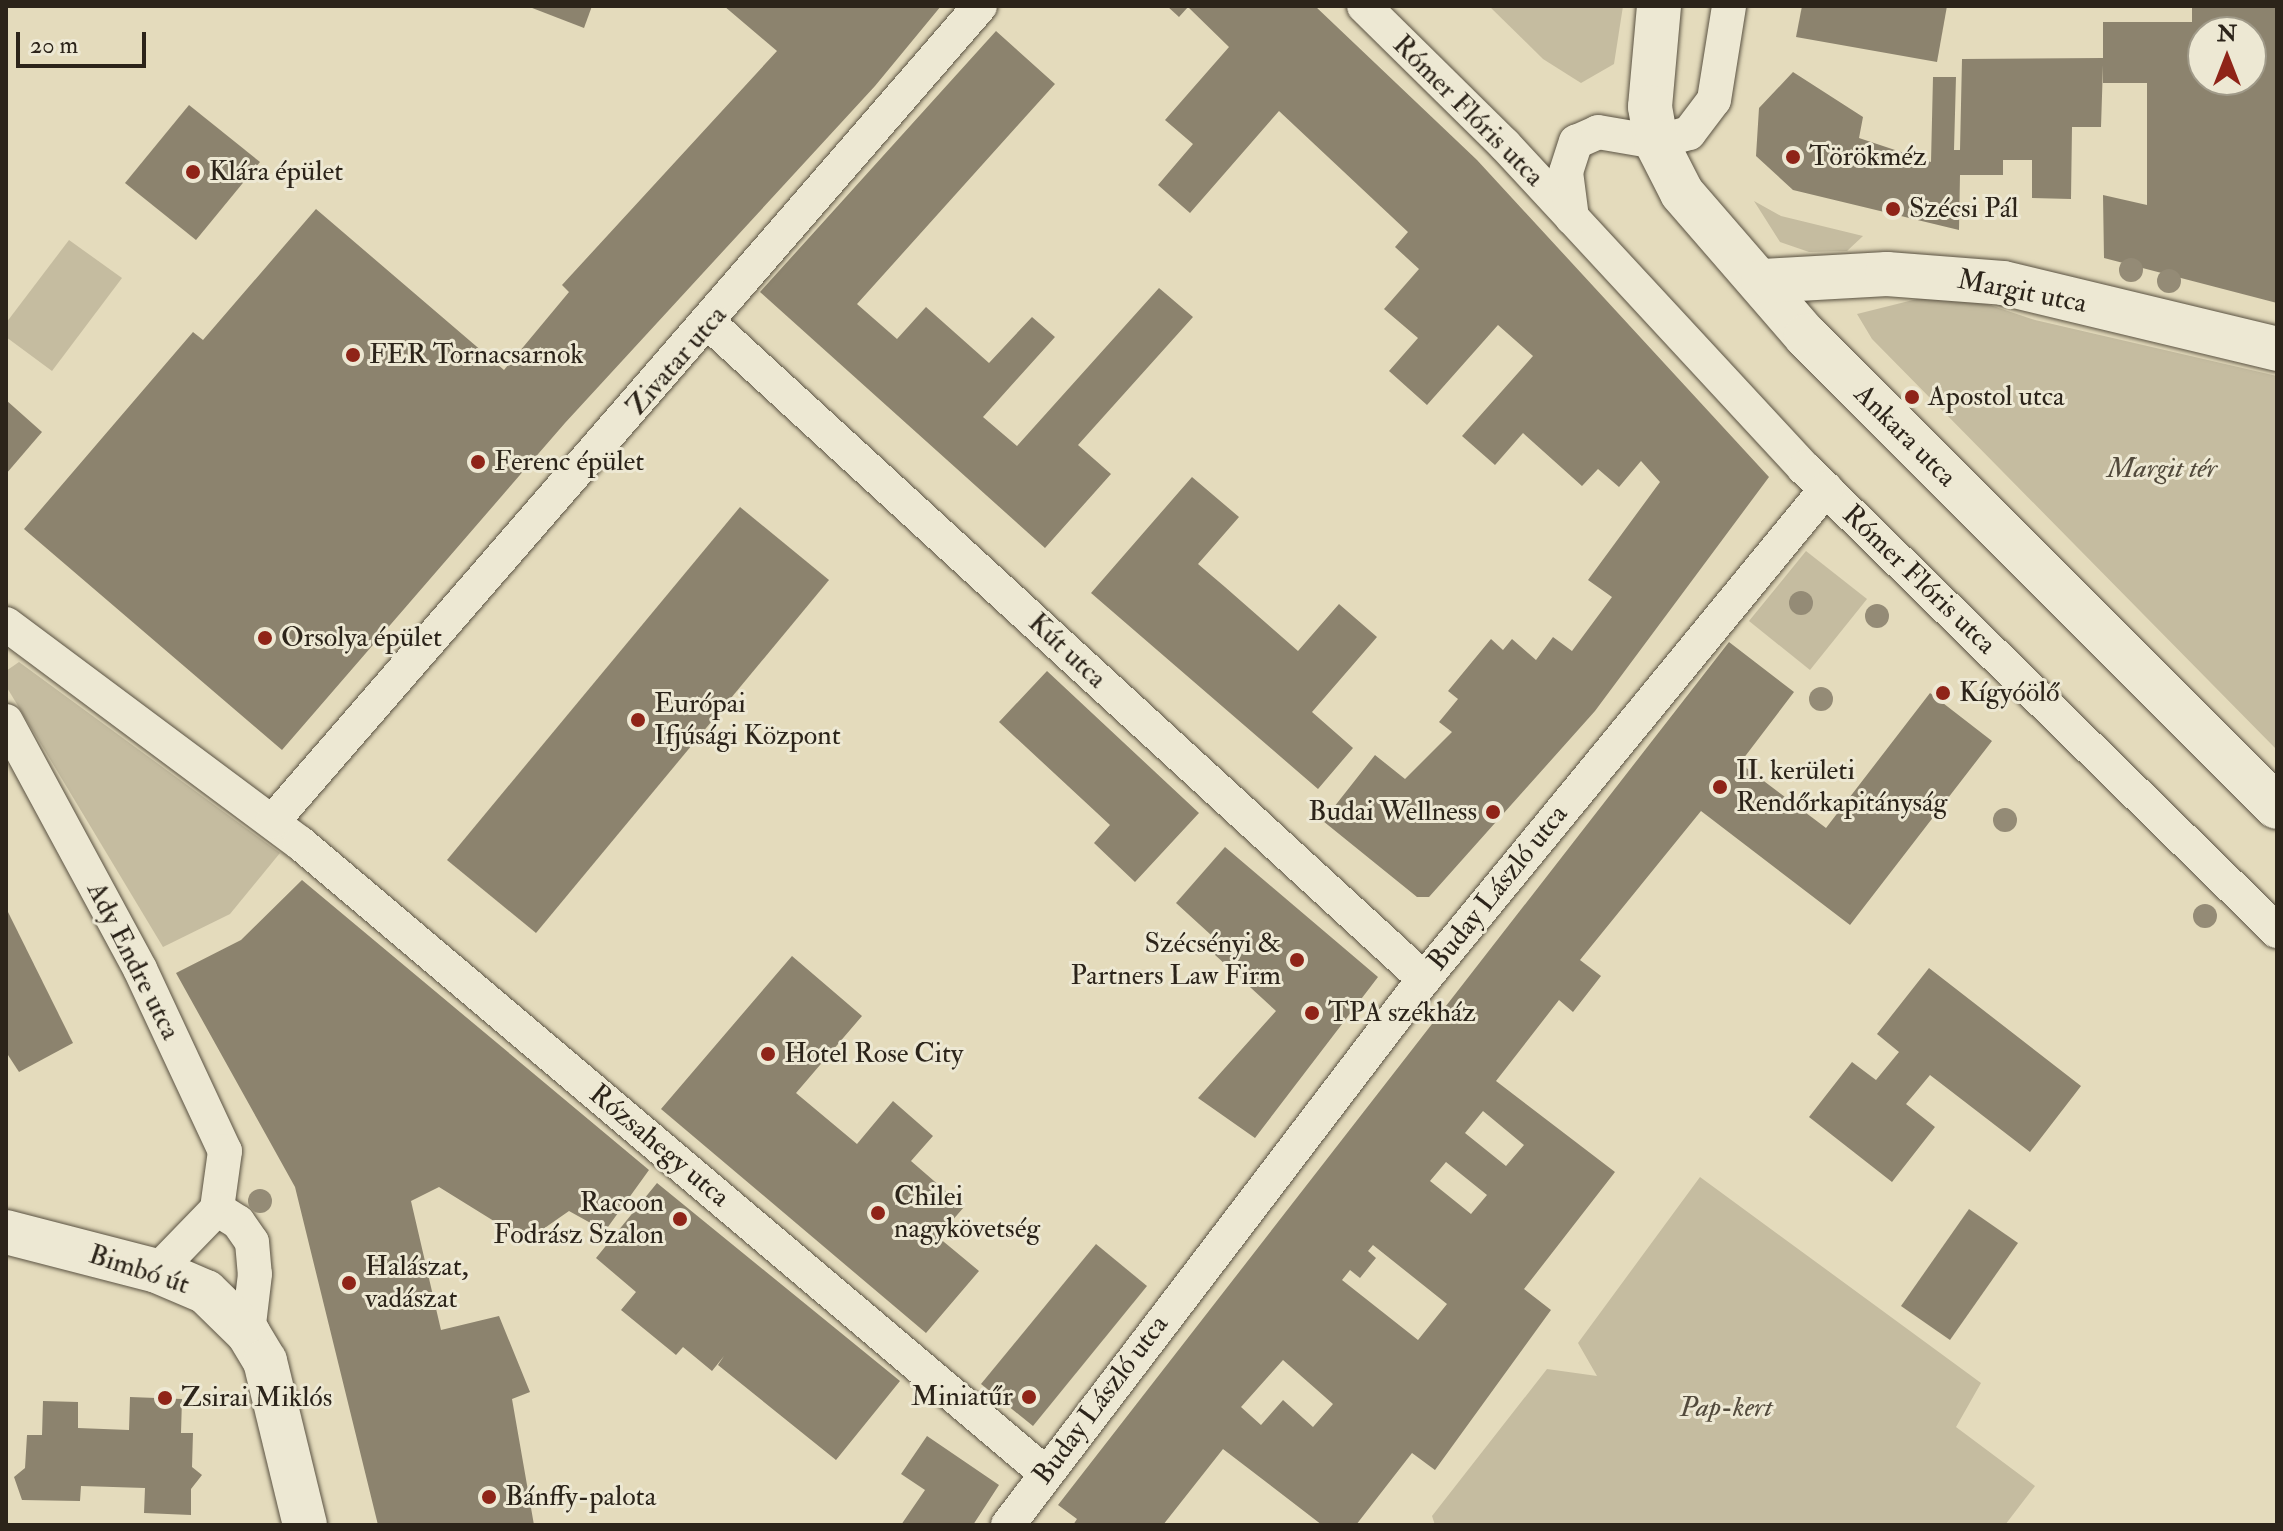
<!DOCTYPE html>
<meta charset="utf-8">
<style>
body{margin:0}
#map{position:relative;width:2283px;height:1531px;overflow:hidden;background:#e4dbbc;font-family:"IM FELL Double Pica",serif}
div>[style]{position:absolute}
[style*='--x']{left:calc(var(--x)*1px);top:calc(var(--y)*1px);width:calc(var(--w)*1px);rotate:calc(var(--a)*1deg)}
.green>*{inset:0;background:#c5bca0}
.building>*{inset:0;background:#8c836e}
.roads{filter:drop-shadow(0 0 2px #5a5242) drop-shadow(0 0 2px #5a5242)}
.street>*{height:34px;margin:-17px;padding:0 17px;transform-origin:17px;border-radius:17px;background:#ede8d3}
.secondary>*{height:44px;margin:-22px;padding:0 22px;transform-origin:22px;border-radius:22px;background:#ede8d3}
.trees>*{width:24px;height:24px;margin:-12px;border-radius:50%;background:#948b76}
.dots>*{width:22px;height:22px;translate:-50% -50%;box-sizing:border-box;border:4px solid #ede8d3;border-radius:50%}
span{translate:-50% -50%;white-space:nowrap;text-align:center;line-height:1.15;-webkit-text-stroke:6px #ede8d3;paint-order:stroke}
.street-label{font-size:28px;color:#2c241a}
.poi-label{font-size:28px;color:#2c241a}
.left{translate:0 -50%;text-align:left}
.right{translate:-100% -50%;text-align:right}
.park-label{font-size:28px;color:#524a3c;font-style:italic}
.frame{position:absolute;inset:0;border:8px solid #2c241a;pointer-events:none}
.north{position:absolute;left:2187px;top:16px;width:80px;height:80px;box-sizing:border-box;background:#ede8d3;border:2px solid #a09a89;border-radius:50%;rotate:0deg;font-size:22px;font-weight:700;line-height:32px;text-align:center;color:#2c241a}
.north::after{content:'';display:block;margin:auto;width:28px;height:36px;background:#8f2418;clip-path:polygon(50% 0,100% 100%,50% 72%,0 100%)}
.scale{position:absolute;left:16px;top:32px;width:130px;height:36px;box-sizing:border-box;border:4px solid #2c241a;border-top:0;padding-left:10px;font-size:24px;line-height:28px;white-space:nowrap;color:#2c241a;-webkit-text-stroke:6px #ede8d3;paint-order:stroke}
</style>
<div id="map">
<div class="green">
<div style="clip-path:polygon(1489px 6px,1623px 6px,1614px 64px,1581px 83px,1543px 59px)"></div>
<div style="clip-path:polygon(1754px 201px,1781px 216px,1863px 236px,1847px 251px,1809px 252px,1780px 242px)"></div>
<div style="clip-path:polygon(69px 240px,122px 278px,52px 371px,6px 337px,6px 323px)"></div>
<div style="clip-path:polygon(1917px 299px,1972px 299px,2035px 320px,2277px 376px,2277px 750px,1872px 339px,1857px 314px)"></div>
<div style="clip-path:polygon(1806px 551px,1867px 599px,1810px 670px,1749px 621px)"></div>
<div style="clip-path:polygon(19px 662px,280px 853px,230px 914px,163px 947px,6px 686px,6px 671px)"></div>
<div style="clip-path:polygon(1700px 1177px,1981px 1383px,1956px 1427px,2035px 1486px,2005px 1525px,1435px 1525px,1432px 1516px,1547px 1369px,1597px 1376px,1578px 1343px)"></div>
</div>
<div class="building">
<div style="clip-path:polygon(527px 6px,592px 6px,584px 28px)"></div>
<div style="clip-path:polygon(724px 6px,941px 6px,875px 86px,565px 423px,282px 750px,24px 529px,193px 332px,203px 340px,316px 209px,504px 370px,569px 292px,562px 285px,777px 51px)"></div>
<div style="clip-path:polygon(1167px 6px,1315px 6px,1477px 160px,1769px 477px,1595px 711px,1429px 897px,1417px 897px,1323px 821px,1375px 755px,1405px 779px,1452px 732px,1439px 722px,1458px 699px,1448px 691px,1491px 639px,1503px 650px,1512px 639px,1536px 660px,1553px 637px,1572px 651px,1612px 597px,1588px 580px,1660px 482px,1641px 461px,1619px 487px,1598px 469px,1582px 486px,1523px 433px,1495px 465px,1462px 436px,1533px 356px,1498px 325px,1427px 405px,1389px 371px,1418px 338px,1384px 309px,1419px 269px,1395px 247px,1408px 232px,1279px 111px,1190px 213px,1158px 185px,1193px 144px,1165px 120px,1229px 47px,1188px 7px,1179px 17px)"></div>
<div style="clip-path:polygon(1802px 6px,1947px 6px,1937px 62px,1796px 37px)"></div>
<div style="clip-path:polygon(evenodd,2192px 6px,2277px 6px,2277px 303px,2104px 258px,2103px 195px,2147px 205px,2147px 83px,2103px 83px,2103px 65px,2101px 127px,2072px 127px,2071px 199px,2032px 198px,2032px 160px,2003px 160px,2003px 175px,1960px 175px,1959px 230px,1793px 190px,1756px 156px,1759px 108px,1793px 72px,1863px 117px,1859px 138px,1931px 162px,1933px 77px,1956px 77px,1954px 150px,1960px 150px,1962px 59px,2103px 58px,2103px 22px,2192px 22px,2192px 6px,2203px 32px,2251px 32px,2251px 80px,2203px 80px,2203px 32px)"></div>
<div style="clip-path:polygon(996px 31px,1055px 84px,857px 304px,897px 339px,926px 307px,989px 363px,1032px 317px,1055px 337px,983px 417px,1017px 446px,1159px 288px,1193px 317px,1078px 445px,1111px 474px,1045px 548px,760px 292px)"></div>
<div style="clip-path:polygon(189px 105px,260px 162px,196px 240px,125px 183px)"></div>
<div style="clip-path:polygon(6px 400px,42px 432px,6px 474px)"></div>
<div style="clip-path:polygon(1192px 477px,1239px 517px,1198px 564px,1225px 587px,1298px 651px,1339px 604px,1377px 637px,1312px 712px,1353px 748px,1318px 789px,1091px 593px)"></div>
<div style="clip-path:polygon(740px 507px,829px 580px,536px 933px,447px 860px)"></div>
<div style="clip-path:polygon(evenodd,1729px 642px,1794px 692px,1740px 763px,1826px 828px,1930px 693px,1992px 741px,1850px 925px,1701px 811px,1580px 960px,1601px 976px,1573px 1012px,1559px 1000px,1496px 1081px,1615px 1172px,1524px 1289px,1551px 1310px,1435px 1470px,1412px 1453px,1356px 1525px,1322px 1525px,1223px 1449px,1163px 1525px,1073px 1525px,1077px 1519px,1058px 1505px,1729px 642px,1483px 1111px,1524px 1145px,1506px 1166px,1465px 1133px,1483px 1111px,1729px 642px,1446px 1162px,1487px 1195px,1471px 1214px,1430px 1181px,1446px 1162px,1729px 642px,1373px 1245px,1447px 1304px,1418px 1340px,1342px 1280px,1350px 1270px,1360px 1278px,1376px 1258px,1368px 1251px,1373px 1245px,1729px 642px,1283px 1360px,1333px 1404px,1313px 1427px,1283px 1400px,1261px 1425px,1241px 1407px,1283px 1360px)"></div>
<div style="clip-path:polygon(1047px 671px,1199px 813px,1135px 882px,1094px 843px,1110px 825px,999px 722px)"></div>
<div style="clip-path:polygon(1225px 847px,1378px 977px,1255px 1138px,1198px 1098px,1276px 1011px,1214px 954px,1222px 945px,1176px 903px)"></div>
<div style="clip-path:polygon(302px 880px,649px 1170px,605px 1231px,569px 1211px,526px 1241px,439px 1187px,411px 1201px,441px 1330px,499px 1316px,530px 1392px,512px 1399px,534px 1525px,378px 1525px,295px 1187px,176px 973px,241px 940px)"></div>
<div style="clip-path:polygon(6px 908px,73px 1043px,19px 1072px,6px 1052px)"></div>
<div style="clip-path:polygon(792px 956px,862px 1016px,796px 1093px,857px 1144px,893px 1101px,933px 1136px,911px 1161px,964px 1207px,938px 1237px,979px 1271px,926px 1333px,661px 1109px)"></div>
<div style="clip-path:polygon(1929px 968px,2081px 1086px,2030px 1152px,1930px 1075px,1906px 1104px,1935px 1127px,1892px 1182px,1809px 1117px,1852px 1062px,1876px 1080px,1899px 1052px,1877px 1034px)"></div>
<div style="clip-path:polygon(657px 1183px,900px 1381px,836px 1460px,718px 1365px,724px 1356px,712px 1371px,683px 1347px,676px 1355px,621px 1310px,636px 1292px,596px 1258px)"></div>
<div style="clip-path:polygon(1969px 1209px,2018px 1243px,1950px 1340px,1901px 1306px)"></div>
<div style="clip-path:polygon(1096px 1244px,1147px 1286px,1033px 1426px,981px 1384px)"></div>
<div style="clip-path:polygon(130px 1397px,182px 1399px,181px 1433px,193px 1433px,192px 1467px,202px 1475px,191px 1489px,191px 1515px,144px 1513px,145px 1488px,81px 1486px,80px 1501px,22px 1500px,14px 1477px,25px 1468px,27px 1435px,42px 1435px,43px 1401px,78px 1402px,78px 1428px,129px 1430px)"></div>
<div style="clip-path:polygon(927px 1436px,999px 1485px,973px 1525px,901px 1525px,925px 1490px,901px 1474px)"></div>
</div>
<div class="roads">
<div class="street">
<div style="--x:1364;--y:6;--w:197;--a:44.6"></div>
<div style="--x:1504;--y:144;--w:442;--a:47.2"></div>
<div style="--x:1804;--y:468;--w:662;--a:44.39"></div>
<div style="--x:1572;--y:218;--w:46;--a:-97.4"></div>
<div style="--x:1566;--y:172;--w:32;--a:-72"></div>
<div style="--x:1576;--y:142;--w:24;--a:-24"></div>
<div style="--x:1598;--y:132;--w:59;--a:9.8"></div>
<div style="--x:1656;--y:142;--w:34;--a:-15"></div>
<div style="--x:1689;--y:133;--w:41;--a:-52.9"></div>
<div style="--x:1714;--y:100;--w:95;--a:-80.9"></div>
<div style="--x:710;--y:324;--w:969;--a:42.53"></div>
<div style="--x:6;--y:624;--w:367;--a:36.7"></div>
<div style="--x:300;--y:843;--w:974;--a:40.21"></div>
<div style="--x:6;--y:721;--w:282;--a:61.6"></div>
<div style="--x:140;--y:969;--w:201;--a:65"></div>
<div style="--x:225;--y:1151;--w:59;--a:97.9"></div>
<div style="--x:217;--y:1209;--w:86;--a:134.1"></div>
<div style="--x:273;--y:821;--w:1079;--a:-49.06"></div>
<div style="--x:217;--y:1209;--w:25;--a:32"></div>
<div style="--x:238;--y:1222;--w:24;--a:55"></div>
<div style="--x:252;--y:1242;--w:32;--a:85"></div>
<div style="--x:255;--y:1274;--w:59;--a:96.8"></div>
<div style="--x:1008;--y:1525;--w:686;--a:-52.7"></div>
<div style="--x:1424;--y:979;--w:634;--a:-50.63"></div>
</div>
<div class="secondary">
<div style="--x:1659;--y:6;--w:101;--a:95.1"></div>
<div style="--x:1650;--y:107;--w:36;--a:80"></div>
<div style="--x:1656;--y:142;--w:57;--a:63"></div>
<div style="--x:1682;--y:193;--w:189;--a:49.1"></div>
<div style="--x:1806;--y:336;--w:666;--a:45"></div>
<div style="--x:1763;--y:281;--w:124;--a:-3.2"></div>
<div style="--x:1887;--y:274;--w:116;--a:4.4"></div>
<div style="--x:2003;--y:283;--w:282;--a:13.5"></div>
<div style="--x:6;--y:1232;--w:156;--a:14.5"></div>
<div style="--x:157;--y:1271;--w:53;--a:23.2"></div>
<div style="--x:206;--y:1292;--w:59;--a:44.3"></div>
<div style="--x:248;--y:1333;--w:33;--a:59"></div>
<div style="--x:265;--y:1361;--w:169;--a:76.3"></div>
</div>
</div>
<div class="trees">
<div style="left:2131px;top:270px"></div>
<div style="left:2169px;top:281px"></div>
<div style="left:1801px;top:603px"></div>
<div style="left:1877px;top:616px"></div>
<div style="left:1821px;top:699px"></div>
<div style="left:2005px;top:820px"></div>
<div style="left:2205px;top:916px"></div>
<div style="left:260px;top:1201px"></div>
</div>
<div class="dots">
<div style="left:1793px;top:157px;background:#8f2418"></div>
<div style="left:193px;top:172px;background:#8f2418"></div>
<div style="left:1893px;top:209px;background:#8f2418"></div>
<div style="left:353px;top:355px;background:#8f2418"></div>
<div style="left:1912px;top:397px;background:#8f2418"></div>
<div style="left:478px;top:462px;background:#8f2418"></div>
<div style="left:265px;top:638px;background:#8f2418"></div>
<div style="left:1943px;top:693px;background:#8f2418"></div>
<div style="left:638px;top:720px;background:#8f2418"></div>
<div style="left:1720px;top:787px;background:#8f2418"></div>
<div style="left:1493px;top:812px;background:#8f2418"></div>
<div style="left:1297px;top:960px;background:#8f2418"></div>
<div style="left:1312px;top:1013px;background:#8f2418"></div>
<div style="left:768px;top:1054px;background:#8f2418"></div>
<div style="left:878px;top:1213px;background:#8f2418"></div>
<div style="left:680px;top:1219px;background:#8f2418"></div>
<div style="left:349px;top:1283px;background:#8f2418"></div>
<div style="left:1029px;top:1397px;background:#8f2418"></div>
<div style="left:165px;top:1398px;background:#8f2418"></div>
<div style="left:489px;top:1497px;background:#8f2418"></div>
</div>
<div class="street-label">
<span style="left:1468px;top:111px;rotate:45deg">Rómer Flóris utca</span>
<span style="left:2022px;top:292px;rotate:11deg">Margit utca</span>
<span style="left:677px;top:361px;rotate:-49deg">Zivatar utca</span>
<span style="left:1905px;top:436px;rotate:45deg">Ankara utca</span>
<span style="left:1919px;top:580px;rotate:44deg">Rómer Flóris utca</span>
<span style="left:1067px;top:651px;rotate:43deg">Kút utca</span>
<span style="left:1498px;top:888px;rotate:-51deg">Buday László utca</span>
<span style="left:133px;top:961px;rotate:63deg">Ady Endre utca</span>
<span style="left:659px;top:1146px;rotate:40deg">Rózsahegy utca</span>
<span style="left:139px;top:1270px;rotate:18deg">Bimbó út</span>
<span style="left:1101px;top:1400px;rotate:-53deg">Buday László utca</span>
</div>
<div class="poi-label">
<span class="left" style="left:1809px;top:157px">Törökméz</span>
<span class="left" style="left:209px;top:172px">Klára épület</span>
<span class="left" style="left:1909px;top:209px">Szécsi Pál</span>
<span class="left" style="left:369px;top:355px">FER Tornacsarnok</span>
<span class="left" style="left:1928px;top:397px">Apostol utca</span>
<span class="left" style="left:494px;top:462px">Ferenc épület</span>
<span class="left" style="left:281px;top:638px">Orsolya épület</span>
<span class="left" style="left:1959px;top:693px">Kígyóölő</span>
<span class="left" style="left:654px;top:720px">Európai<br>Ifjúsági Központ</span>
<span class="left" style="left:1736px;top:787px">II. kerületi<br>Rendőrkapitányság</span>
<span class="right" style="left:1477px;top:812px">Budai Wellness</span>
<span class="right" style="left:1281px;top:960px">Szécsényi &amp;<br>Partners Law Firm</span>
<span class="left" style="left:1328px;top:1013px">TPA székház</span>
<span class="left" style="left:784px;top:1054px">Hotel Rose City</span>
<span class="left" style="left:894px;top:1213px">Chilei<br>nagykövetség</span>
<span class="right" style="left:664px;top:1219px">Racoon<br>Fodrász Szalon</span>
<span class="left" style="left:365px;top:1283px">Halászat,<br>vadászat</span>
<span class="right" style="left:1013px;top:1397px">Miniatűr</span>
<span class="left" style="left:181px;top:1398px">Zsirai Miklós</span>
<span class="left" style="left:505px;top:1497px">Bánffy-palota</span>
</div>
<div class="park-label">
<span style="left:2162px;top:469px">Margit tér</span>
<span style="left:1726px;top:1408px">Pap-kert</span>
</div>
<div class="frame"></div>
<div class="north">N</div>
<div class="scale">20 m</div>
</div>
